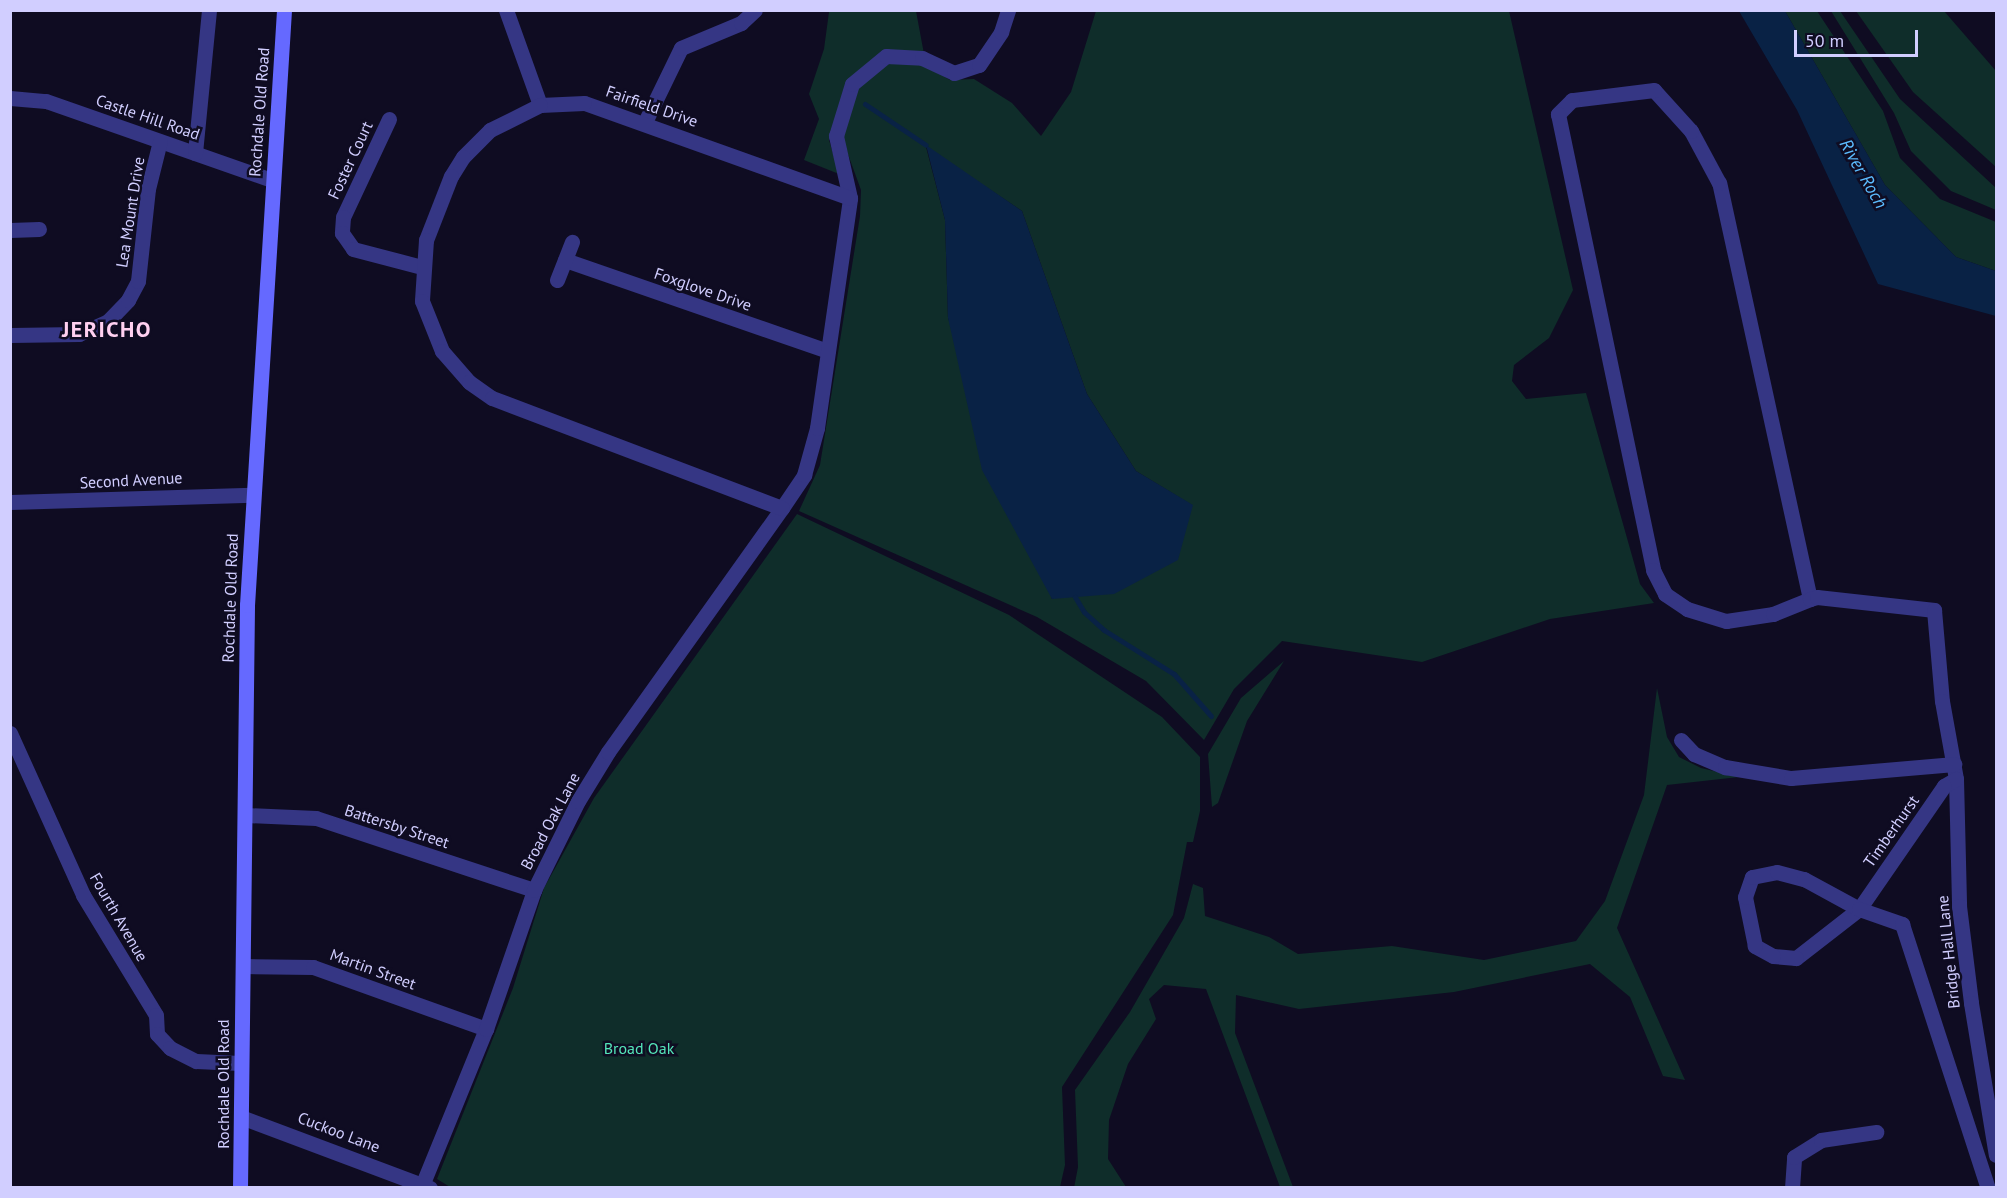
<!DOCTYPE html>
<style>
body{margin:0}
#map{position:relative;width:2007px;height:1198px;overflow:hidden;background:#0f0c22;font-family:"PT Sans",sans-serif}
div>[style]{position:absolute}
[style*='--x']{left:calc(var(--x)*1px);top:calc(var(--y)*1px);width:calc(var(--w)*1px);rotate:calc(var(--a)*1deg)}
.green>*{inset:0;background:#0f2d2a}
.water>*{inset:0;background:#092245}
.stream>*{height:5px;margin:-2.5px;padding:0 2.5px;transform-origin:2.5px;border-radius:2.5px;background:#092245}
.minor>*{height:15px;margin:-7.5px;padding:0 7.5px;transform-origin:7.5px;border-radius:7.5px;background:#353684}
.secondary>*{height:15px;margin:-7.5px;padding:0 7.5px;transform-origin:7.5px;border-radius:7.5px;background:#6569ff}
span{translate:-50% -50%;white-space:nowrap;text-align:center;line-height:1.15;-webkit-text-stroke:5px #0f0c22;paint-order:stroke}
.street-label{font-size:16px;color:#d1ceff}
.park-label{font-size:16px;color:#54e5b9}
.water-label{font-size:18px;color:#5cbcff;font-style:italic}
.district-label{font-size:22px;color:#ffd0f0;font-weight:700;letter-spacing:1.5px}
.frame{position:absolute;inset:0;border:12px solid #d1ceff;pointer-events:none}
.scale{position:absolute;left:1794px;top:30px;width:124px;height:27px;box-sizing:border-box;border:3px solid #d1ceff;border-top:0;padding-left:8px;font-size:18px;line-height:21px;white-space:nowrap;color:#d1ceff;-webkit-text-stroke:4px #0f0c22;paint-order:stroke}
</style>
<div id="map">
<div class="green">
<div style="clip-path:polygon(916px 11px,924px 54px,884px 51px,848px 82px,829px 140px,839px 174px,804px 160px,819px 119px,809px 94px,824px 49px,829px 12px)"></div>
<div style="clip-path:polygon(evenodd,1096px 11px,1509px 11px,1573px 290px,1549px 338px,1514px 365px,1512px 381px,1526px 399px,1586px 393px,1640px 584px,1654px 603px,1550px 619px,1422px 662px,1282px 641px,1234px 689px,1204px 740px,1146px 681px,1037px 617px,799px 511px,820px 465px,860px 216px,861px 190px,841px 135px,855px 88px,887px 63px,920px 62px,950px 80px,974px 79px,1012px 103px,1041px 136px,1071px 92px,1096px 11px,926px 147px,1022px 211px,1087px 394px,1136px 471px,1192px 505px,1052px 599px,948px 318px,945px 220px,926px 147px)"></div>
<div style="clip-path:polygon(1785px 11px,1817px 11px,1883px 111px,1900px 158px,1940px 199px,1996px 222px,1996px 271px,1956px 257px,1885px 185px)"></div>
<div style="clip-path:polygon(1831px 11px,1840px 11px,1900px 99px,1996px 188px,1996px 210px,1951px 191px,1911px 151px,1894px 113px)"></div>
<div style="clip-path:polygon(1856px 11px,1944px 11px,1996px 71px,1996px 167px,1913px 92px)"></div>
<div style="clip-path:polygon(797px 514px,1009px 615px,1162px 717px,1200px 757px,1200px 811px,1193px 842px,1187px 842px,1173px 915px,1062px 1087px,1065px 1165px,1060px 1187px,450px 1187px,437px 1179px,513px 988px,544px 888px,594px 798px)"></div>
<div style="clip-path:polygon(1284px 661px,1247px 721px,1218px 803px,1212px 807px,1208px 754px,1241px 698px)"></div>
<div style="clip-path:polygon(1657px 688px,1667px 737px,1679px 757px,1701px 768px,1739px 777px,1667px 785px,1617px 928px,1685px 1080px,1663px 1076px,1630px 997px,1590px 964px,1454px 992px,1299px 1009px,1236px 995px,1235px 1033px,1293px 1187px,1280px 1187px,1206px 989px,1164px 985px,1149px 999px,1156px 1019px,1128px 1064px,1109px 1120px,1108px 1159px,1126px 1187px,1074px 1188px,1078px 1167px,1075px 1090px,1130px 1012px,1184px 918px,1193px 884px,1203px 888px,1205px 916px,1269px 937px,1298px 954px,1392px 946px,1484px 960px,1576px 941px,1605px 901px,1644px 795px)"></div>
</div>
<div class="water">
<div style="clip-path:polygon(1739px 11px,1785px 11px,1885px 185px,1956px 257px,1996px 271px,1996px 316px,1878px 284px,1797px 110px)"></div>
<div style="clip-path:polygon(926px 145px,1022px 211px,1087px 394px,1136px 471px,1193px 505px,1178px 560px,1114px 594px,1052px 599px,982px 470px,948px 318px,945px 220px)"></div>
</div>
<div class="stream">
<div style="--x:865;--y:104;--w:73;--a:33.9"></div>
<div style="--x:1075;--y:597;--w:17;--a:59"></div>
<div style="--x:1084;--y:612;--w:27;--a:42"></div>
<div style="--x:1104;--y:630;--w:83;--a:32.2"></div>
<div style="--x:1174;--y:674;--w:56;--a:48.6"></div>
</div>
<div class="minor">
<div style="--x:506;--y:10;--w:101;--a:70.3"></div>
<div style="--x:10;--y:98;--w:36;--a:5"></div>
<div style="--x:46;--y:101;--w:239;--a:19.3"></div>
<div style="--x:389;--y:119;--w:108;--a:115.1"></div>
<div style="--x:343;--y:217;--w:16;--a:94"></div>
<div style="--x:342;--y:233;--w:19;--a:55"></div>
<div style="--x:353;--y:249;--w:71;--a:14.6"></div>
<div style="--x:645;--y:122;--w:82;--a:-64.1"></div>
<div style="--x:681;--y:48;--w:65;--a:-22.6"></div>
<div style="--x:741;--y:23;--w:19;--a:-43"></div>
<div style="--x:195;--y:153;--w:144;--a:-84.4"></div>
<div style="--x:850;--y:198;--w:64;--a:-102.7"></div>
<div style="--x:836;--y:136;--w:54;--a:-72.9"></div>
<div style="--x:852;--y:84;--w:44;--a:-39.5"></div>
<div style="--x:886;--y:56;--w:36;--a:3"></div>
<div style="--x:922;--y:58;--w:35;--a:25"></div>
<div style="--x:954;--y:73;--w:26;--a:-18"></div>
<div style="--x:979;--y:65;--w:40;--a:-56"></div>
<div style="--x:1001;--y:32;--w:23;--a:-72"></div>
<div style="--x:10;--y:230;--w:29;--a:-2"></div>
<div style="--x:565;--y:260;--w:278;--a:19.1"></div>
<div style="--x:557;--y:280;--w:41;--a:-68.5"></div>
<div style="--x:10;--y:335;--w:69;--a:-0.8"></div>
<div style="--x:79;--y:334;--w:32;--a:-24"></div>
<div style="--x:108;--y:321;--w:29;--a:-46"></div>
<div style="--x:128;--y:300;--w:21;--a:-62"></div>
<div style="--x:138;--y:281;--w:93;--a:-83.8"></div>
<div style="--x:148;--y:189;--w:49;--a:-76"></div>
<div style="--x:10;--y:502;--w:242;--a:-1.7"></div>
<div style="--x:1810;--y:599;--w:426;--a:-102.3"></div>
<div style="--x:1719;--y:183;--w:59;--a:-118.3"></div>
<div style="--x:1691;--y:131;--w:55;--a:-132.1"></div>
<div style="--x:1654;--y:90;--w:83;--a:173"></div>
<div style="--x:1572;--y:100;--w:20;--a:135"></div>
<div style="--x:1558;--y:114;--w:466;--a:78.2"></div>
<div style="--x:1653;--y:570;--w:27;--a:63"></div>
<div style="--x:1665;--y:594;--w:27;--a:34"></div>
<div style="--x:1687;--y:609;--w:41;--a:17.1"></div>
<div style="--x:1726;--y:621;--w:48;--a:-8.5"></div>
<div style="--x:1773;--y:614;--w:40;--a:-22"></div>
<div style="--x:1810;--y:599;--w:7;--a:-16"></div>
<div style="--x:1817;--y:597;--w:118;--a:6.3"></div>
<div style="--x:1934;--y:610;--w:91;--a:85"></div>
<div style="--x:1942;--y:701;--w:79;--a:79.8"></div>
<div style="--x:1956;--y:779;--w:127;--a:88.6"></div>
<div style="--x:1959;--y:906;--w:98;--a:82.9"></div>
<div style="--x:1971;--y:1003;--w:154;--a:80.7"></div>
<div style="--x:10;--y:733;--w:178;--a:65.7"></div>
<div style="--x:83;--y:895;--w:140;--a:58.7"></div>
<div style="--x:156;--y:1015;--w:19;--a:87"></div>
<div style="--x:157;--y:1034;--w:19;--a:47"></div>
<div style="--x:170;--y:1048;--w:29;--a:27"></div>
<div style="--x:196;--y:1061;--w:44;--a:2.6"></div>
<div style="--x:1681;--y:740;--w:19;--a:47"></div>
<div style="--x:1694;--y:754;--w:34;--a:23"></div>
<div style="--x:1725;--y:767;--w:67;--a:9.5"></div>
<div style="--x:1791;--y:778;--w:164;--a:-4.9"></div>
<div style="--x:1956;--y:779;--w:14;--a:150"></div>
<div style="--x:1944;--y:786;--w:150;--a:124.6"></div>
<div style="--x:1859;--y:909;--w:80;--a:142.1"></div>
<div style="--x:1796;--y:958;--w:23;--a:-175"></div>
<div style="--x:1773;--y:956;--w:21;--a:-151"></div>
<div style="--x:1755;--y:946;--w:50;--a:-101.5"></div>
<div style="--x:1745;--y:897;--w:21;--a:-71"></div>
<div style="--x:1752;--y:877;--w:25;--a:-11"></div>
<div style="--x:1777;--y:872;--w:28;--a:15"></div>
<div style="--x:1804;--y:879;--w:63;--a:28.6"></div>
<div style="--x:1859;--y:909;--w:46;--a:19.2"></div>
<div style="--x:1902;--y:924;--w:278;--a:72"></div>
<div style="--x:245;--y:815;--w:71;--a:2.4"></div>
<div style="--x:316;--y:818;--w:230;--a:18.3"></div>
<div style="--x:243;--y:966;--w:70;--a:0.8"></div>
<div style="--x:313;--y:967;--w:184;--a:19.7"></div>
<div style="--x:241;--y:1117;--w:202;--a:20.6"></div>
<div style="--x:421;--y:1188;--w:172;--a:-67.8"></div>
<div style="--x:486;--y:1029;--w:147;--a:-70.9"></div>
<div style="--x:534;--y:890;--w:99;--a:-63.7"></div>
<div style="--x:578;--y:801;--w:57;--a:-58.5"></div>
<div style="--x:608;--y:752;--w:300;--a:-54.5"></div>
<div style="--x:782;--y:508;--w:40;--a:-56"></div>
<div style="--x:804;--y:475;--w:49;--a:-74.5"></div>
<div style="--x:817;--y:428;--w:232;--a:-81.8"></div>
<div style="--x:850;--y:198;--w:282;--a:-160.3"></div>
<div style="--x:584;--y:103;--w:44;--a:177.4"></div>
<div style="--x:540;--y:105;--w:56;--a:153.4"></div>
<div style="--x:490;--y:130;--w:38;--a:135"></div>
<div style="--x:463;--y:157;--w:22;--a:122"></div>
<div style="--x:451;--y:176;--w:69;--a:111.3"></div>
<div style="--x:426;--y:240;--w:61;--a:93.8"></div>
<div style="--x:422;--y:301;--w:54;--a:68.2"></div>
<div style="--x:442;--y:351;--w:41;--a:48.9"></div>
<div style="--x:469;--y:382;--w:28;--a:35"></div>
<div style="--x:492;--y:398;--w:310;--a:20.8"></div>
<div style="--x:1792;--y:1188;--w:31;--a:-86"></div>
<div style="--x:1794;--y:1157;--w:32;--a:-32"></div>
<div style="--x:1821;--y:1140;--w:56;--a:-8.3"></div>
</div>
<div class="secondary">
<div style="--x:240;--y:1188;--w:583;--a:-89.31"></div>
<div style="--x:247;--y:605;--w:596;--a:-86.44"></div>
</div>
<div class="street-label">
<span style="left:652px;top:106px;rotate:19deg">Fairfield Drive</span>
<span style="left:259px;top:112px;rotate:-86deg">Rochdale Old Road</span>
<span style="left:148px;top:117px;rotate:19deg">Castle Hill Road</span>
<span style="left:350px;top:160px;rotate:-65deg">Foster Court</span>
<span style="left:130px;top:212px;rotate:-81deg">Lea Mount Drive</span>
<span style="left:703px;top:289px;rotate:19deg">Foxglove Drive</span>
<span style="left:131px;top:480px;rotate:-3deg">Second Avenue</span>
<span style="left:230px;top:598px;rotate:-88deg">Rochdale Old Road</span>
<span style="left:550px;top:821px;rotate:-62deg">Broad Oak Lane</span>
<span style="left:397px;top:826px;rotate:18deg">Battersby Street</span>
<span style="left:1891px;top:831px;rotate:-55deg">Timberhurst</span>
<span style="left:119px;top:917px;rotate:60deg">Fourth Avenue</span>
<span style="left:1948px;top:952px;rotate:-96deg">Bridge Hall Lane</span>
<span style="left:373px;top:969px;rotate:20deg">Martin Street</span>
<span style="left:223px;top:1084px;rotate:-90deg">Rochdale Old Road</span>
<span style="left:339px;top:1132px;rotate:21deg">Cuckoo Lane</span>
</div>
<div class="park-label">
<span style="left:639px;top:1048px">Broad Oak</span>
</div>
<div class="water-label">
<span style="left:1863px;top:174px;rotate:60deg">River Roch</span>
</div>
<div class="district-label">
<span style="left:107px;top:330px">JERICHO</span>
</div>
<div class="frame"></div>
<div class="scale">50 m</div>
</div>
